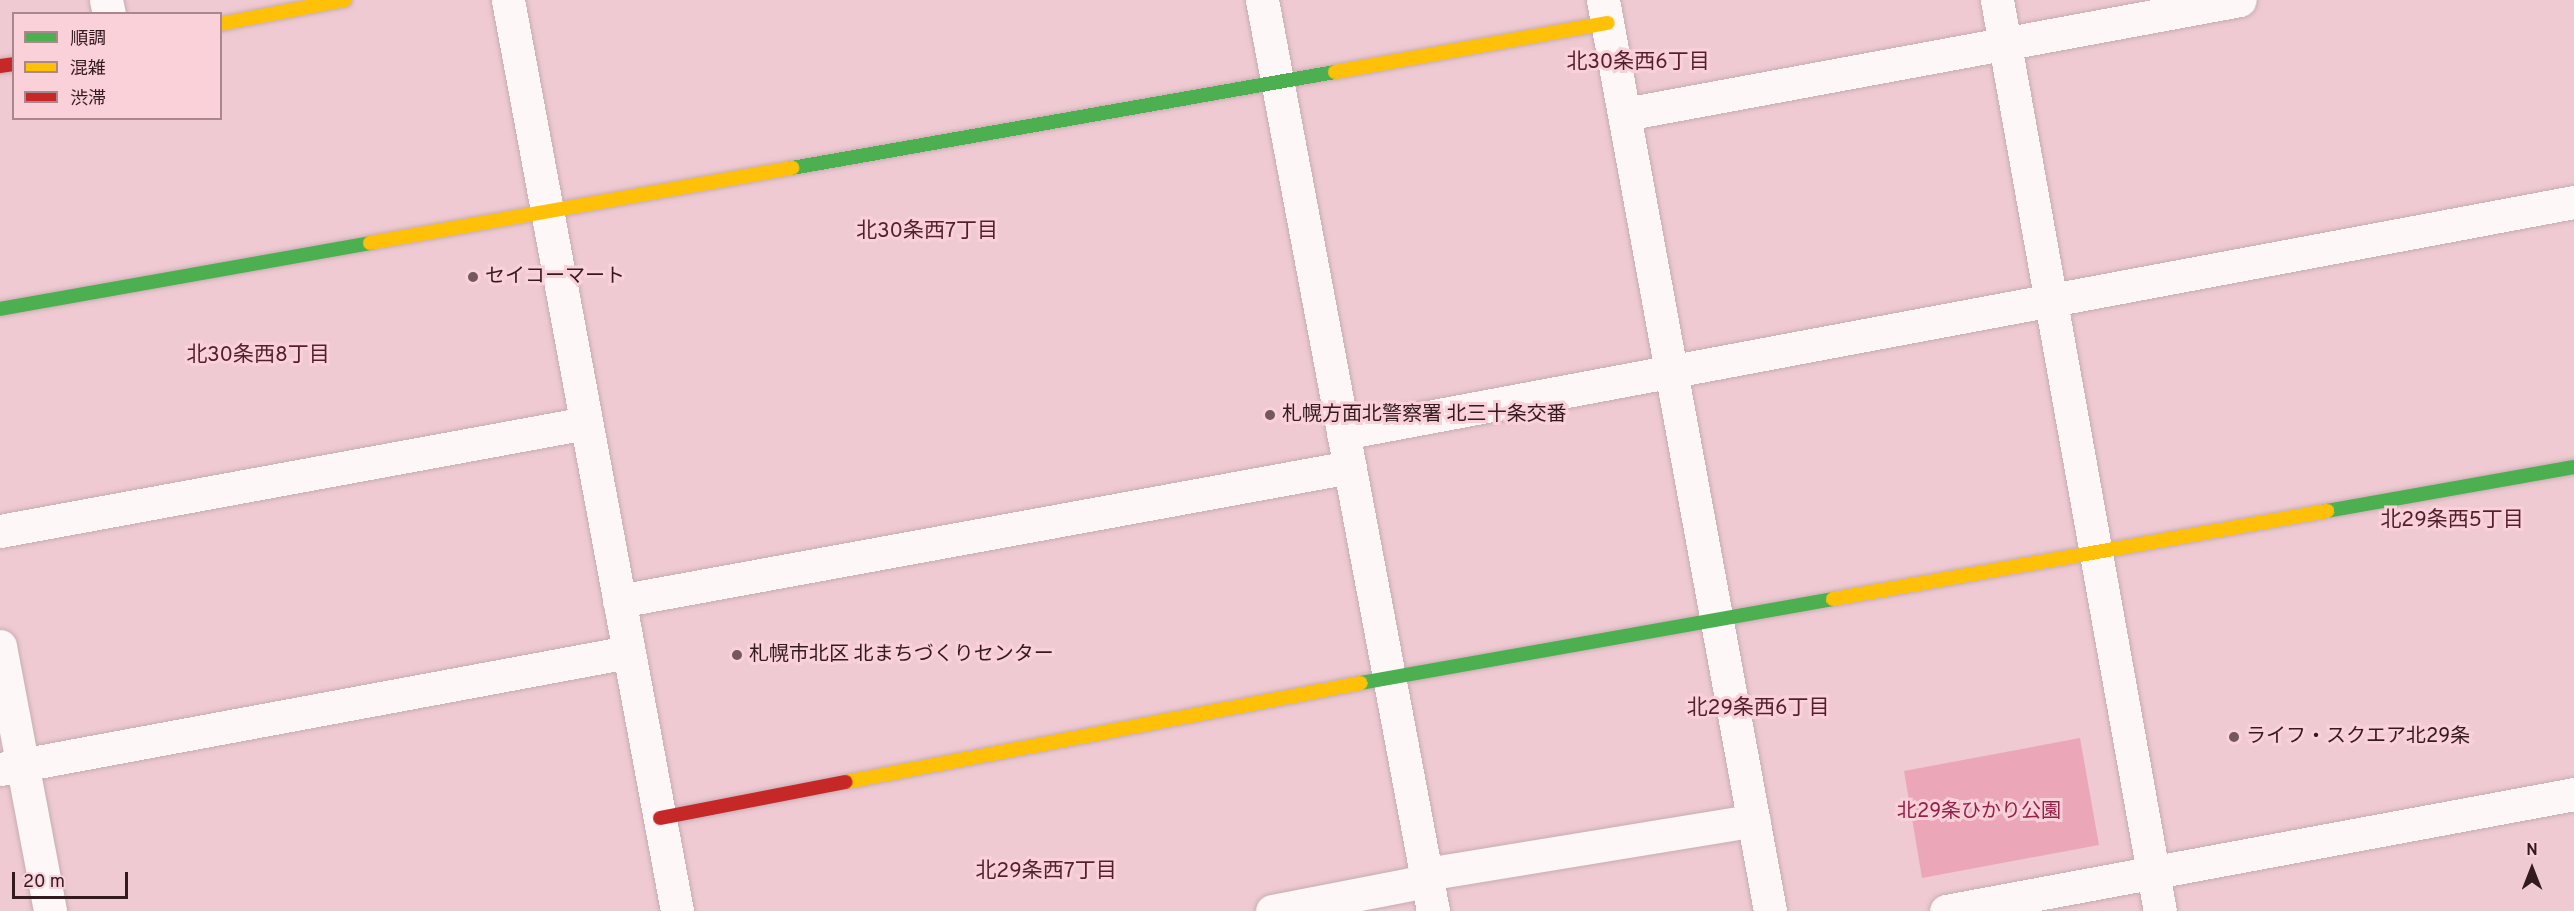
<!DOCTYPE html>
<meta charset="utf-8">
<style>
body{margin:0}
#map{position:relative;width:2574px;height:911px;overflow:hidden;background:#efcad2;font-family:Overpass,"Noto Sans JP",sans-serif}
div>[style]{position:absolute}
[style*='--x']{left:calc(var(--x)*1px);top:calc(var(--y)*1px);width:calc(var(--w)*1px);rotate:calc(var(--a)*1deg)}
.green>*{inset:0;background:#eba7b7}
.roads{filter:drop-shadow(0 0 2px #c8acb2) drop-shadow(0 0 2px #c8acb2)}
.street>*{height:33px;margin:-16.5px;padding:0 16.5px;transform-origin:16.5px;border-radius:16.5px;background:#fdf7f8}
.fast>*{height:14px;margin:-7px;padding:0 7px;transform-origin:7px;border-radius:7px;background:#4caf50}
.slow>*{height:14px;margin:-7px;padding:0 7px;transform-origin:7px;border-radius:7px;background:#ffc107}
.jam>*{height:14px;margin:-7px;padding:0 7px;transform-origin:7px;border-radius:7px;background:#c62828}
.dots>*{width:16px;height:16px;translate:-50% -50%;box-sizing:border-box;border:3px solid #fad0d9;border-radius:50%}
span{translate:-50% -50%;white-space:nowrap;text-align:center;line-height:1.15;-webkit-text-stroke:6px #fad0d9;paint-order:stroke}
.poi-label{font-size:20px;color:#331a20}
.left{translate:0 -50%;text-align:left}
.park-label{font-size:20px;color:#93214a}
.neighbourhood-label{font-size:21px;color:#531f2e}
.legend{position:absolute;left:12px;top:12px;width:210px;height:108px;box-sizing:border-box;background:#fad0d9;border:2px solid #aa878f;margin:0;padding:8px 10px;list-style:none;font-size:18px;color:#331a20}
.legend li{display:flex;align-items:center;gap:12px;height:30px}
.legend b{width:30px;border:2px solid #aa878f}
.north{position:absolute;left:2502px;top:839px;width:60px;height:60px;-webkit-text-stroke:4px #fad0d9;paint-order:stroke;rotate:0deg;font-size:16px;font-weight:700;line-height:24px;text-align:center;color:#331a20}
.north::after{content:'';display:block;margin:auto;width:21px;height:27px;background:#331a20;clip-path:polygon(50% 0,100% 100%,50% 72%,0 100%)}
.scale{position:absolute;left:12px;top:872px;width:116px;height:27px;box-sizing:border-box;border:3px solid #331a20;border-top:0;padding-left:8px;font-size:18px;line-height:21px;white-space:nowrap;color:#331a20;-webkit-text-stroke:4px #fad0d9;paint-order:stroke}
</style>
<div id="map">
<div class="green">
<div style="clip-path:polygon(2080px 738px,2099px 845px,1922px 878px,1904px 771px)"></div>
</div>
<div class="roads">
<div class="street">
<div style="--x:106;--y:0;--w:14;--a:78"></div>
<div style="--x:508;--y:0;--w:927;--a:79.49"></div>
<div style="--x:1262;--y:0;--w:927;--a:79.37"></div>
<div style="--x:1603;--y:0;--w:926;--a:79.61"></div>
<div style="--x:1997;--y:0;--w:925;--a:79.86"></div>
<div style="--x:1625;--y:114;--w:625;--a:-10.5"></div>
<div style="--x:1343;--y:433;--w:1252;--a:-10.63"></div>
<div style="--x:0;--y:531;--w:596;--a:-10.44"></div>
<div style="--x:619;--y:601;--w:743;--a:-10.39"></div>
<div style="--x:0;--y:646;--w:270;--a:79.3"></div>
<div style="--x:0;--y:769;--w:639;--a:-10.55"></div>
<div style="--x:1426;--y:874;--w:332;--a:-9.3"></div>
<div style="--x:1272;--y:911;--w:158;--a:-11"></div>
<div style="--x:1946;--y:911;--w:639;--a:-10.55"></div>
</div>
<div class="fast">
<div style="--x:792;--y:168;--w:551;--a:-10.03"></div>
<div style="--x:0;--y:309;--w:376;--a:-10.1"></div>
<div style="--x:2327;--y:511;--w:251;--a:-10.1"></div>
<div style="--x:1361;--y:683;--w:479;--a:-10.1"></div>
</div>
<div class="slow">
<div style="--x:220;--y:24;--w:127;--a:-10.9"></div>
<div style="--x:1335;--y:72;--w:277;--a:-10.2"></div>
<div style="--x:370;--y:243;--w:429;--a:-10.1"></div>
<div style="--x:1833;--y:599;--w:502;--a:-10.1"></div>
<div style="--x:846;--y:782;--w:524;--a:-10.88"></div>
</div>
<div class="jam">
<div style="--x:0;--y:66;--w:14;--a:-8"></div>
<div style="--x:660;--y:818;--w:189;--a:-11"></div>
</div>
</div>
<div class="dots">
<div style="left:473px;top:277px;background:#75585e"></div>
<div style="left:1270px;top:415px;background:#75585e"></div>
<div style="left:737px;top:655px;background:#75585e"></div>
<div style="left:2234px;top:737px;background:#75585e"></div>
</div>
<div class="poi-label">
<span class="left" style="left:485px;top:277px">セイコーマート</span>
<span class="left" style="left:1282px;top:415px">札幌方面北警察署 北三十条交番</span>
<span class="left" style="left:749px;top:655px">札幌市北区 北まちづくりセンター</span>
<span class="left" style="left:2246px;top:737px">ライフ・スクエア北29条</span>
</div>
<div class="park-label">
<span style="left:1979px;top:812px">北29条ひかり公園</span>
</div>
<div class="neighbourhood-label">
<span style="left:1638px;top:63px">北30条西6丁目</span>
<span style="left:927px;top:232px">北30条西7丁目</span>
<span style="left:258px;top:356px">北30条西8丁目</span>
<span style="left:2452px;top:521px">北29条西5丁目</span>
<span style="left:1758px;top:709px">北29条西6丁目</span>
<span style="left:1046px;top:872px">北29条西7丁目</span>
</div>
<ul class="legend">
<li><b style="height:8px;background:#4caf50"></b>順調</li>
<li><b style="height:8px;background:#ffc107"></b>混雑</li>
<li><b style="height:8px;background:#c62828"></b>渋滞</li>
</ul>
<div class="north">N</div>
<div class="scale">20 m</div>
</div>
